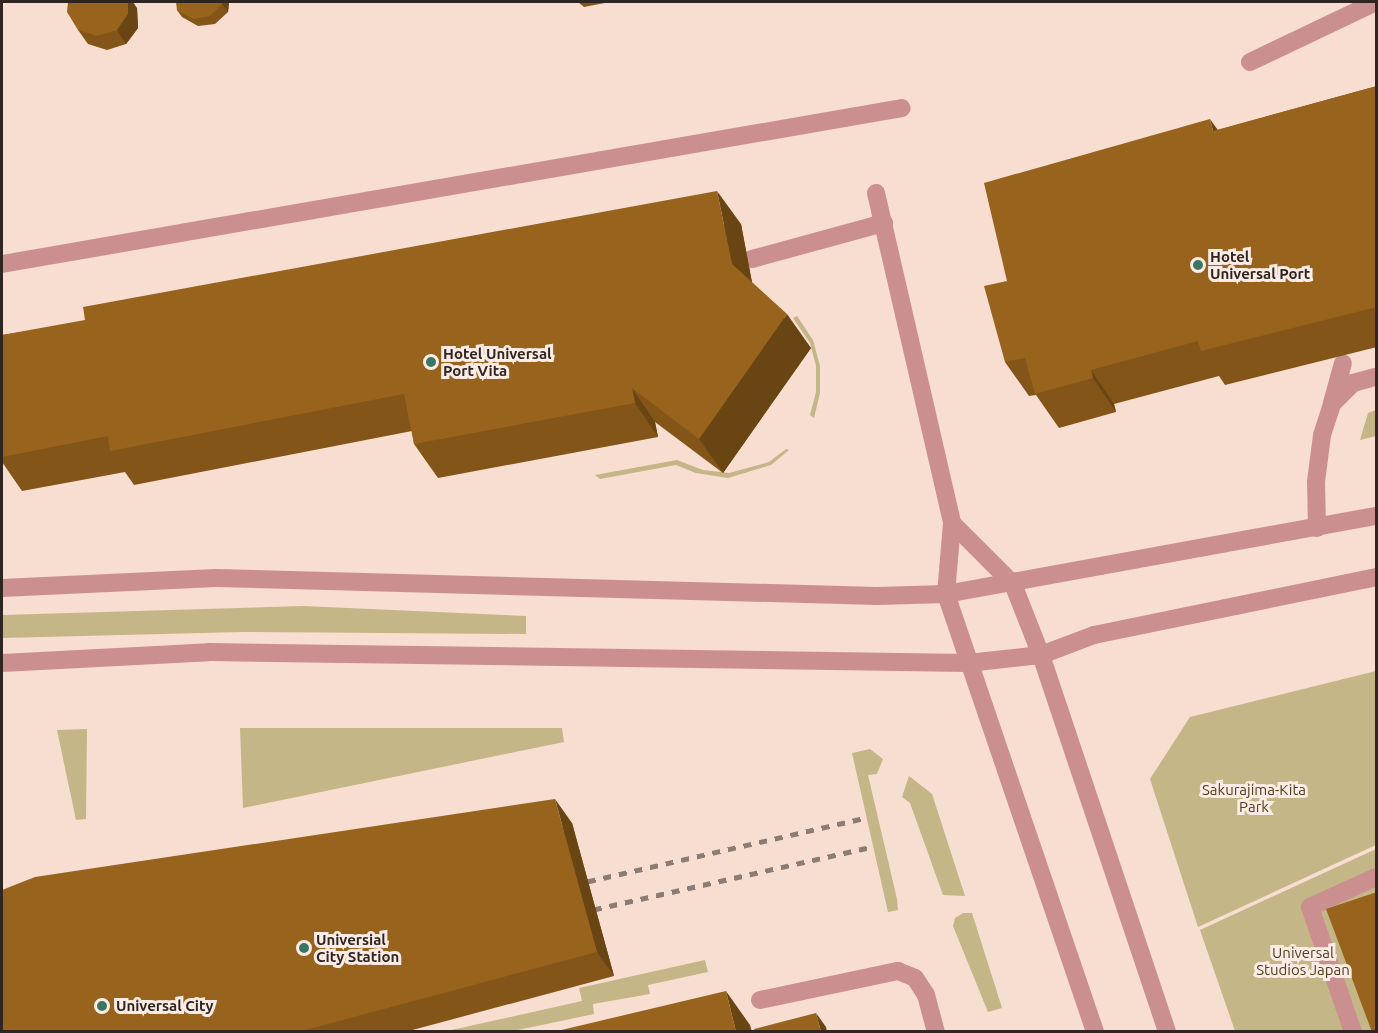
<!DOCTYPE html>
<style>
body{margin:0}
#map{position:relative;width:1378px;height:1033px;overflow:hidden;background:#f8ddd1;font-family:Ubuntu,sans-serif}
div>[style]{position:absolute}
.green>*{inset:0;background:#c4b687}
.minor>*{height:18px;margin:-9px;padding:0 9px;transform-origin:9px;border-radius:9px;background:#cc8f90}
.rail>*{height:4.5px;margin-top:-2.25px;transform-origin:0;background:repeating-linear-gradient(90deg,#8d7c74 0 8px,transparent 0 16px)}
.wall>*{inset:0;background:#835518}
.shaded-wall>*{inset:0;background:#6a4514}
.building>*{inset:0;background:#98631c}
.dots>*{width:16px;height:16px;translate:-50% -50%;box-sizing:border-box;border:3px solid #fdece6;border-radius:50%}
span{translate:-50% -50%;white-space:nowrap;text-align:center;line-height:1.15;-webkit-text-stroke:6px #fdece6;paint-order:stroke}
.poi-label{font-size:15px;color:#2f2621;font-weight:700}
.left{translate:0 -50%;text-align:left}
.park-label{font-size:15px;color:#4b411d}
.frame{position:absolute;inset:0;border:3px solid #2f2621;pointer-events:none}
</style>
<div id="map">
<div class="green">
<div style="clip-path:polygon(797px 316px,813px 340px,820px 366px,820px 393px,814px 418px,810px 415px,816px 392px,816px 366px,810px 343px,793px 318px)"></div>
<div style="clip-path:polygon(1376px 410px,1376px 436px,1360px 440px,1368px 413px)"></div>
<div style="clip-path:polygon(786px 449px,789px 450px,771px 465px,728px 478px,696px 473px,676px 465px,600px 479px,595px 475px,677px 460px,703px 470px,729px 473px,769px 462px)"></div>
<div style="clip-path:polygon(303px 606px,526px 616px,526px 634px,242px 632px,2px 638px,2px 615px)"></div>
<div style="clip-path:polygon(1376px 671px,1376px 845px,1198px 927px,1150px 779px,1190px 717px)"></div>
<div style="clip-path:polygon(240px 728px,562px 728px,564px 742px,243px 808px)"></div>
<div style="clip-path:polygon(87px 729px,86px 819px,76px 820px,57px 730px)"></div>
<div style="clip-path:polygon(870px 749px,883px 759px,877px 774px,868px 775px,897px 899px,898px 910px,888px 912px,852px 753px)"></div>
<div style="clip-path:polygon(909px 776px,932px 794px,965px 896px,943px 895px,910px 803px,902px 797px)"></div>
<div style="clip-path:polygon(1376px 849px,1376px 1031px,1235px 1031px,1200px 930px)"></div>
<div style="clip-path:polygon(963px 913px,972px 913px,1002px 1008px,988px 1012px,953px 926px,955px 918px)"></div>
<div style="clip-path:polygon(705px 960px,708px 972px,648px 985px,650px 994px,593px 1004px,594px 1014px,513px 1031px,447px 1031px,582px 1001px,579px 988px)"></div>
</div>
<div class="minor">
<div style="left:1250px;top:62px;width:140px;rotate:-25.5deg"></div>
<div style="left:876px;top:193px;width:339px;rotate:77deg"></div>
<div style="left:952px;top:523px;width:86px;rotate:45deg"></div>
<div style="left:1013px;top:584px;width:76px;rotate:68.5deg"></div>
<div style="left:1041px;top:655px;width:397px;rotate:71.5deg"></div>
<div style="left:752px;top:259px;width:137px;rotate:-15.3deg"></div>
<div style="left:2px;top:264px;width:913px;rotate:-9.83deg"></div>
<div style="left:1332px;top:403px;width:41px;rotate:-74.6deg"></div>
<div style="left:952px;top:523px;width:71px;rotate:94.8deg"></div>
<div style="left:946px;top:594px;width:463px;rotate:71.2deg"></div>
<div style="left:1317px;top:528px;width:46px;rotate:-91.2deg"></div>
<div style="left:1316px;top:482px;width:47px;rotate:-82.7deg"></div>
<div style="left:1322px;top:435px;width:33px;rotate:-72deg"></div>
<div style="left:1332px;top:404px;width:30px;rotate:-45deg"></div>
<div style="left:1353px;top:383px;width:24px;rotate:-15deg"></div>
<div style="left:2px;top:588px;width:214px;rotate:-2.7deg"></div>
<div style="left:216px;top:578px;width:661px;rotate:1.56deg"></div>
<div style="left:877px;top:596px;width:69px;rotate:-1.7deg"></div>
<div style="left:946px;top:594px;width:437px;rotate:-10.3deg"></div>
<div style="left:2px;top:663px;width:207px;rotate:-3deg"></div>
<div style="left:209px;top:652px;width:759px;rotate:0.83deg"></div>
<div style="left:968px;top:663px;width:73px;rotate:-6.3deg"></div>
<div style="left:1041px;top:655px;width:57px;rotate:-20.7deg"></div>
<div style="left:1094px;top:635px;width:288px;rotate:-11.6deg"></div>
<div style="left:760px;top:1000px;width:141px;rotate:-11.9deg"></div>
<div style="left:898px;top:971px;width:18px;rotate:22deg"></div>
<div style="left:915px;top:978px;width:20px;rotate:57deg"></div>
<div style="left:926px;top:995px;width:38px;rotate:75deg"></div>
<div style="left:1353px;top:1032px;width:132px;rotate:-109deg"></div>
<div style="left:1310px;top:907px;width:72px;rotate:-24.4deg"></div>
</div>
<div class="rail">
<div style="left:572px;top:885px;width:301px;rotate:-12.9deg"></div>
<div style="left:578px;top:913px;width:300px;rotate:-12.7deg"></div>
</div>
<div class="wall">
<div style="clip-path:polygon(229px 2px,228px 12px,215px 24px,198px 26px,182px 17px,177px 10px)"></div>
<div style="clip-path:polygon(578px 2px,610px 2px,584px 7px)"></div>
<div style="clip-path:polygon(137px 8px,138px 28px,126px 44px,107px 50px,88px 44px,78px 30px)"></div>
<div style="clip-path:polygon(1377px 86px,1377px 347px,1225px 385px,1219px 376px,1114px 404px,1116px 412px,1059px 428px,1036px 395px,1029px 396px,1005px 362px,1007px 281px,1218px 130px)"></div>
<div style="clip-path:polygon(741px 224px,752px 283px,811px 348px,723px 473px,655px 422px,658px 437px,438px 478px,414px 444px,412px 431px,134px 485px,125px 472px,22px 491px,2px 462px,2px 335px)"></div>
<div style="clip-path:polygon(572px 823px,614px 976px,405px 1032px,2px 1032px)"></div>
</div>
<div class="shaded-wall">
<div style="clip-path:polygon(128px 2px,133px 2px,137px 8px,138px 28px,126px 44px,117px 30px)"></div>
<div style="clip-path:polygon(223px 2px,229px 2px,228px 12px,222px 4px)"></div>
<div style="clip-path:polygon(1210px 119px,1234px 153px,1213px 131px)"></div>
<div style="clip-path:polygon(717px 191px,741px 224px,755px 298px,732px 264px)"></div>
<div style="clip-path:polygon(787px 314px,811px 348px,723px 473px,699px 439px)"></div>
<div style="clip-path:polygon(1091px 370px,1114px 404px,1116px 412px,1093px 378px)"></div>
<div style="clip-path:polygon(632px 388px,655px 422px,658px 437px,635px 403px)"></div>
<div style="clip-path:polygon(555px 799px,572px 823px,614px 976px,597px 952px)"></div>
<div style="clip-path:polygon(726px 991px,750px 1025px,752px 1032px,736px 1032px)"></div>
<div style="clip-path:polygon(816px 1013px,826px 1027px,827px 1032px,821px 1032px)"></div>
</div>
<div class="building">
<div style="clip-path:polygon(68px 2px,128px 2px,128px 14px,117px 30px,97px 36px,78px 30px,67px 12px)"></div>
<div style="clip-path:polygon(176px 2px,223px 2px,222px 4px,210px 16px,193px 19px,177px 10px)"></div>
<div style="clip-path:polygon(1377px 86px,1377px 307px,1201px 351px,1198px 341px,1091px 370px,1093px 378px,1035px 394px,1025px 358px,1005px 362px,984px 286px,1007px 281px,984px 183px,1210px 119px,1213px 131px)"></div>
<div style="clip-path:polygon(717px 191px,732px 264px,787px 314px,699px 439px,632px 388px,635px 403px,414px 444px,404px 394px,110px 451px,108px 436px,2px 457px,2px 335px,85px 320px,83px 307px)"></div>
<div style="clip-path:polygon(555px 799px,597px 952px,298px 1032px,2px 1032px,2px 890px,35px 877px)"></div>
<div style="clip-path:polygon(1377px 892px,1377px 1032px,1372px 1032px,1326px 909px)"></div>
<div style="clip-path:polygon(726px 991px,736px 1032px,553px 1032px)"></div>
<div style="clip-path:polygon(816px 1013px,821px 1032px,755px 1032px,754px 1029px)"></div>
</div>
<div class="dots">
<div style="left:1198px;top:265px;background:#397763"></div>
<div style="left:431px;top:362px;background:#397763"></div>
<div style="left:304px;top:948px;background:#397763"></div>
<div style="left:102px;top:1006px;background:#397763"></div>
</div>
<div class="poi-label">
<span class="left" style="left:1210px;top:265px">Hotel<br>Universal Port</span>
<span class="left" style="left:443px;top:362px">Hotel Universal<br>Port Vita</span>
<span class="left" style="left:316px;top:948px">Universial<br>City Station</span>
<span class="left" style="left:116px;top:1006px">Universal City</span>
</div>
<div class="park-label">
<span style="left:1254px;top:798px">Sakurajima-Kita<br>Park</span>
<span style="left:1303px;top:961px">Universal<br>Studios Japan</span>
</div>
<div class="frame"></div>
</div>
